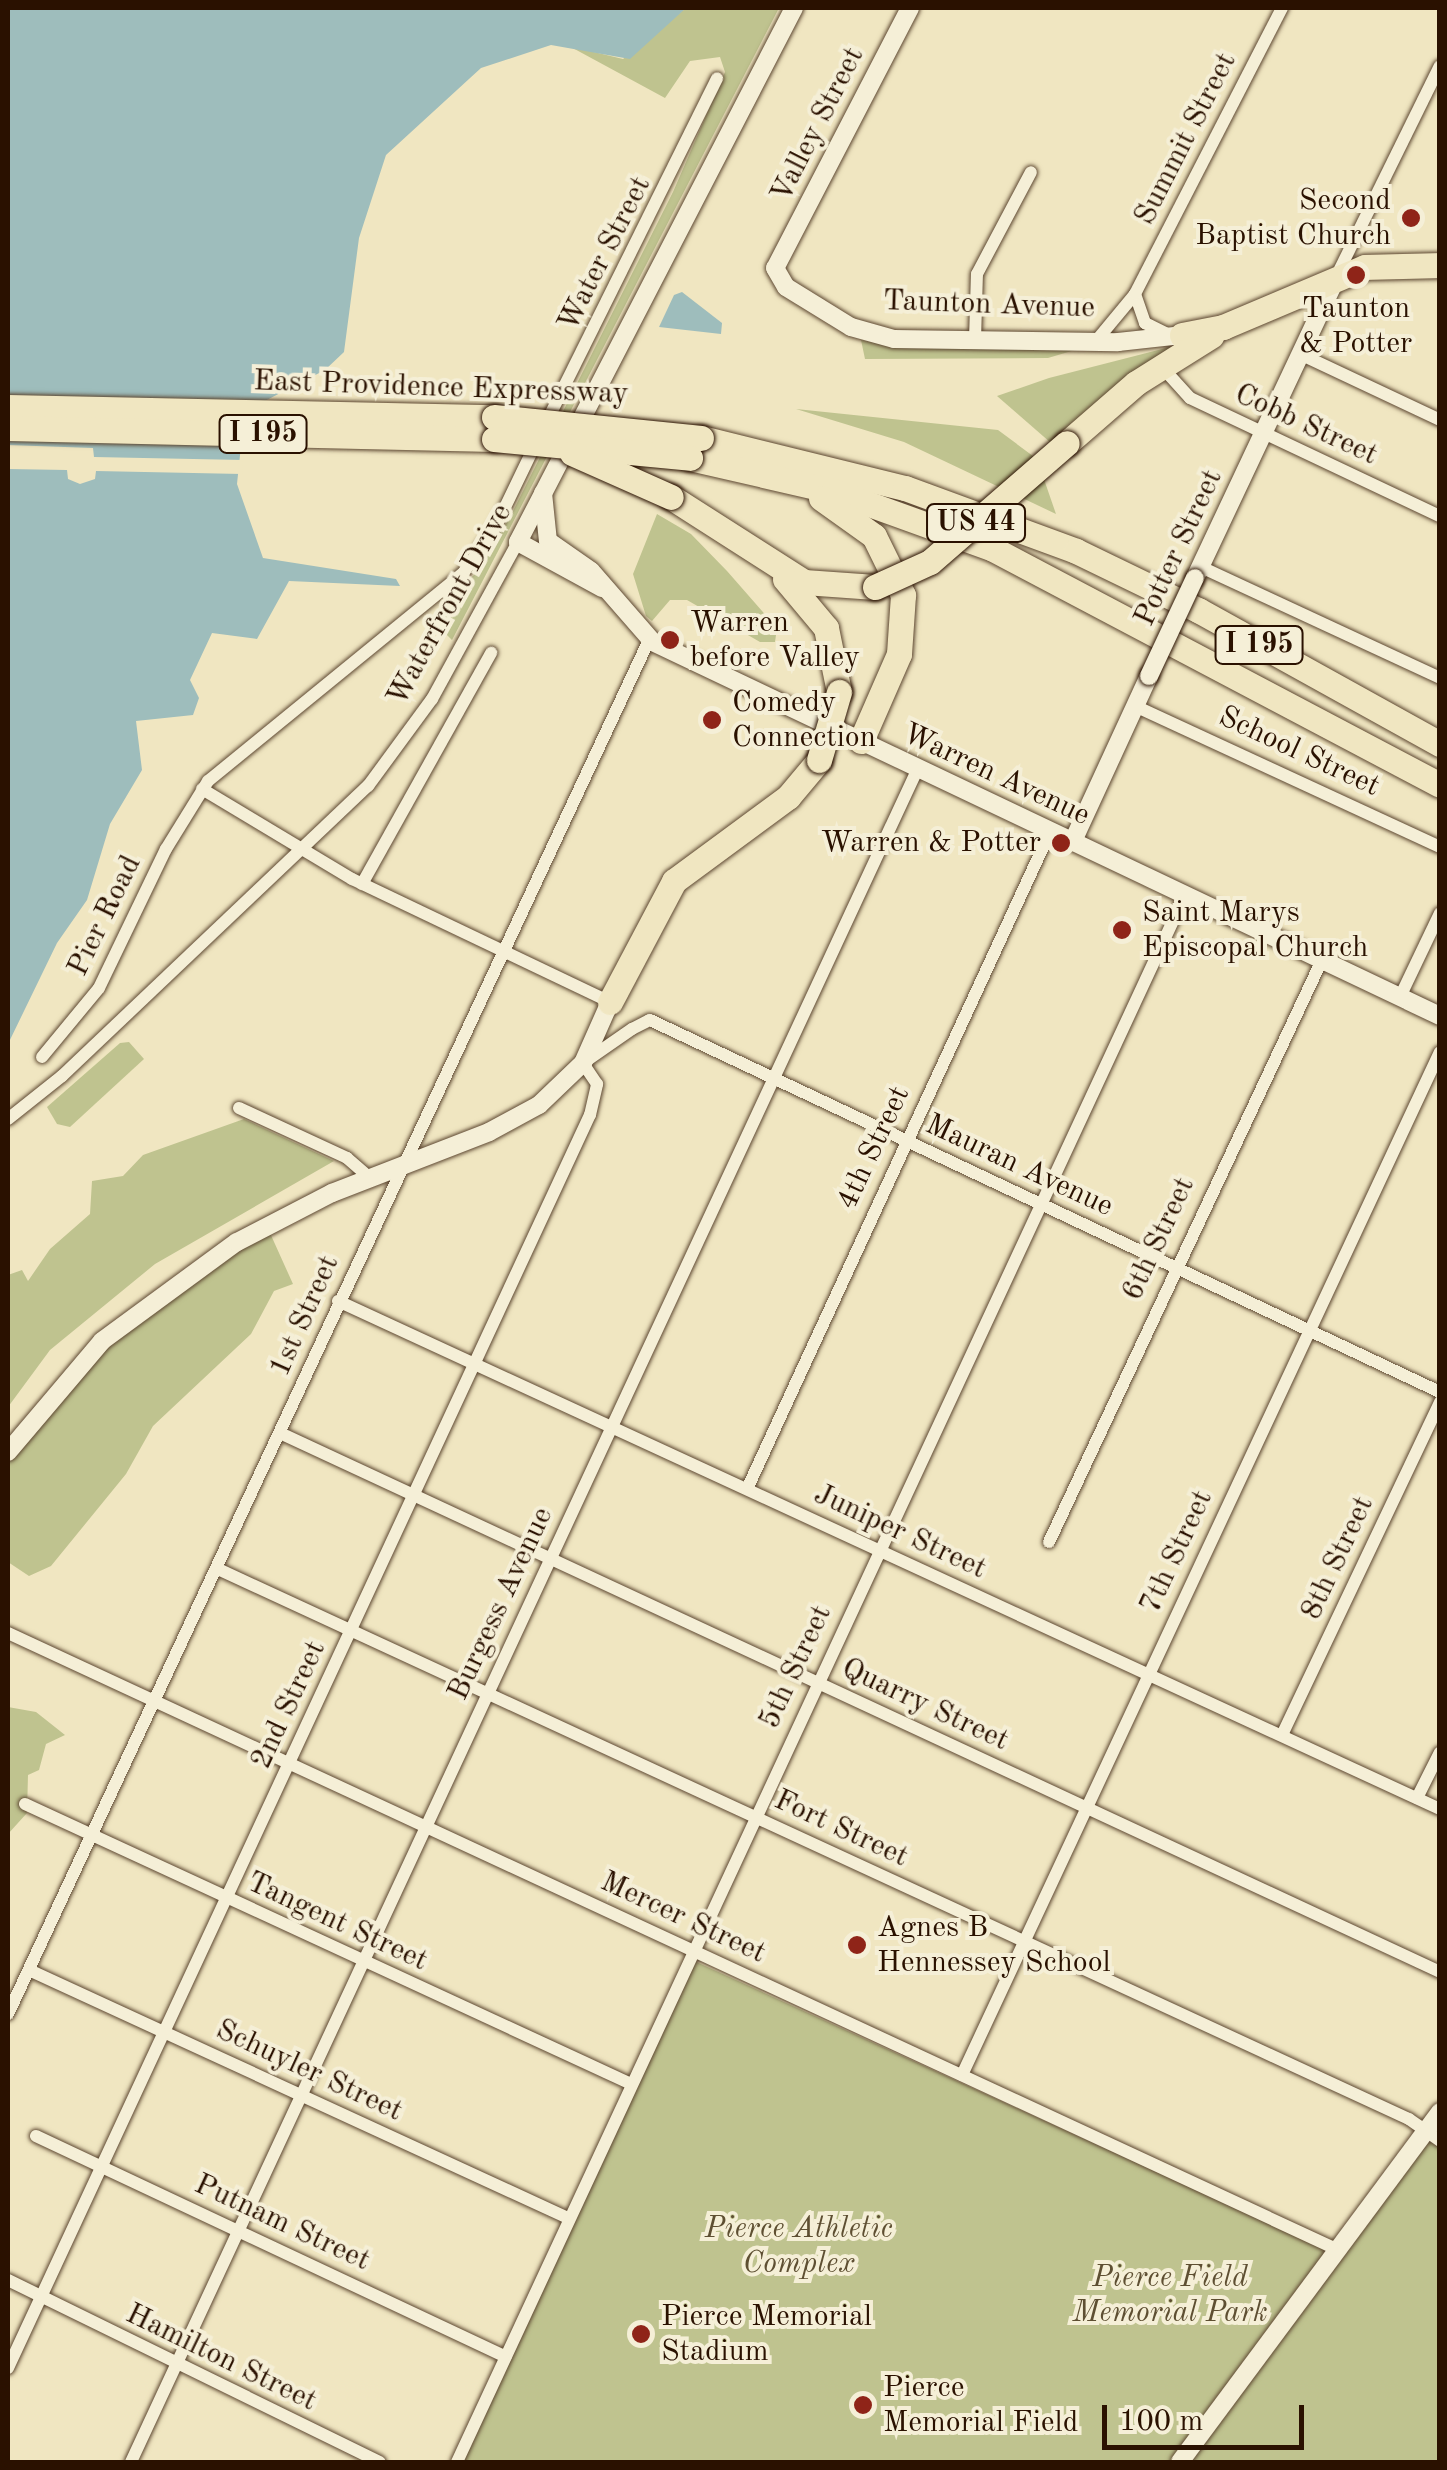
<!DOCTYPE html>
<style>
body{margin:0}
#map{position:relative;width:1447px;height:2470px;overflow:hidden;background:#f0e6c1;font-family:"Old Standard TT",serif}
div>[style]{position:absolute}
.green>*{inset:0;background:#bfc38f}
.water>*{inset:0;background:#9ebdbc}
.pier>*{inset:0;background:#f0e6c1}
.roads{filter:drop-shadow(0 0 2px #5c4630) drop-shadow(0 0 2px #5c4630)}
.street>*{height:12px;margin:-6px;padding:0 6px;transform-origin:6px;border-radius:6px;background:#f5efd7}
.secondary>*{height:18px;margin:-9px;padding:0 9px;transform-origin:9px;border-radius:9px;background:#f5efd7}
.highway>*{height:25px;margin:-12.5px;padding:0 12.5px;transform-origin:12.5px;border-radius:12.5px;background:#f0e6c1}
.bridges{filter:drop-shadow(0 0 2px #2a1100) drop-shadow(0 0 2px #2a1100)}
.secondary-bridge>*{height:18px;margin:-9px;padding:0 9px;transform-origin:9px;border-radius:9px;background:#f5efd7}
.highway-bridge>*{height:25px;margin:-12.5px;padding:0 12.5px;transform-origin:12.5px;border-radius:12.5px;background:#f0e6c1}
.dots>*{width:28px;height:28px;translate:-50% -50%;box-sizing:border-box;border:5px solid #f5efd7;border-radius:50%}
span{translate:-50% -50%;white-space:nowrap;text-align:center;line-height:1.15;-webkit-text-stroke:8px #f5efd7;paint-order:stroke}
.shield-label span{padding:2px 8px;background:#f5efd7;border:2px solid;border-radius:8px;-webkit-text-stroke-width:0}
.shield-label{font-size:28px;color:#2a1100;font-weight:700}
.street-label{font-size:30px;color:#2a1100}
.poi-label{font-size:30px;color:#2a1100}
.right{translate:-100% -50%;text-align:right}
.left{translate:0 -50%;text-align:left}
.park-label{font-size:30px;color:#5e4f32;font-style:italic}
.frame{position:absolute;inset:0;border:10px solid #2a1100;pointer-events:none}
.scale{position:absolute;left:1102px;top:2405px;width:202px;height:45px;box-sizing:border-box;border:5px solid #2a1100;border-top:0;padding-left:12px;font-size:30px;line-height:35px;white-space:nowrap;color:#2a1100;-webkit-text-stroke:8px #f5efd7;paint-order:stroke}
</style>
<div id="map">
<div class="green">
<div style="clip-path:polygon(686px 8px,779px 8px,452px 640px,440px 628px,451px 597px,476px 573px,512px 513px,673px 192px,725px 72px,720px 57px,690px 61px,665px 98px,569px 46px,623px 59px)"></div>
<div style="clip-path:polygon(861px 340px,892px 346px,1075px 350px,1048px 358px,865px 359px)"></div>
<div style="clip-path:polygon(1170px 347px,1051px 443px,997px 396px,1049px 378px)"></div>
<div style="clip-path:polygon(796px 409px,998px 430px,1037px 459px,1056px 514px,904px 442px)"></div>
<div style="clip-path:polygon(657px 514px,691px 534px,727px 571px,777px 628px,775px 642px,760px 642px,687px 600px,670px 600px,652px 621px,646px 616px,633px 574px)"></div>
<div style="clip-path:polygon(129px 1042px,144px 1059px,70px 1127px,57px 1124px,47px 1107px,120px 1043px)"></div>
<div style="clip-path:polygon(244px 1119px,334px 1161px,155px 1264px,50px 1350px,8px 1407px,8px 1275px,22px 1270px,28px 1281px,50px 1249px,90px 1214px,92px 1181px,123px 1176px,143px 1155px)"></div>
<div style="clip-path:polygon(270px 1233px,293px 1284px,274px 1291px,251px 1334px,153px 1426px,126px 1474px,51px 1566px,29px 1576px,8px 1562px,8px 1462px,38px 1420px,82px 1370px,190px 1275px)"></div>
<div style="clip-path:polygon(8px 1707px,36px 1712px,65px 1735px,46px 1744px,39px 1770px,28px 1775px,27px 1813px,8px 1834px)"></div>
<div style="clip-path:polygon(692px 1960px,1334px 2253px,1425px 2136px,1439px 2148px,1439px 2462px,458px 2462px)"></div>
</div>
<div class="water">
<div style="clip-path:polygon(8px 8px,686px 8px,630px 59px,551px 45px,481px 68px,386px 155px,359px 238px,344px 352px,325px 370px,257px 405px,242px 436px,237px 484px,263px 558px,396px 579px,400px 586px,289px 581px,257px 639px,212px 633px,190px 680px,199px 698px,193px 715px,136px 721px,142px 770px,110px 824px,87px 900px,57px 943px,8px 1044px)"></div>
<div style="clip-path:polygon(682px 292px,722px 323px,721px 334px,659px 327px,674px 295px)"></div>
</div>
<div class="pier">
<div style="clip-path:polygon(8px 445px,93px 448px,94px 457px,243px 460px,242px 474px,96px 471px,95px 479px,80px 484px,68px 479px,67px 470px,8px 469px)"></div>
</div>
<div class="roads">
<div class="street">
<div style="left:1336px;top:277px;width:235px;rotate:-63.8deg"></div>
<div style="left:1135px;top:294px;width:31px;rotate:71deg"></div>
<div style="left:1145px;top:323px;width:28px;rotate:26deg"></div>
<div style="left:975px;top:340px;width:66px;rotate:-88.3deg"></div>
<div style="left:977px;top:274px;width:115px;rotate:-62.1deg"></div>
<div style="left:1096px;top:341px;width:61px;rotate:-50.3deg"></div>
<div style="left:1135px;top:294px;width:322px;rotate:-62.8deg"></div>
<div style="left:1300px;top:354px;width:155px;rotate:25.2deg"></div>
<div style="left:1161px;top:366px;width:43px;rotate:47.8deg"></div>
<div style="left:1190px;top:398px;width:276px;rotate:25.3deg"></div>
<div style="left:545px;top:425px;width:387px;rotate:-63.6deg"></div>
<div style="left:1201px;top:567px;width:264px;rotate:24.9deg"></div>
<div style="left:1135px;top:706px;width:336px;rotate:24.8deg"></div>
<div style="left:202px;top:789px;width:175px;rotate:31deg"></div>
<div style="left:352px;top:879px;width:286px;rotate:25.5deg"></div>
<div style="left:362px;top:884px;width:265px;rotate:-60.8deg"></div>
<div style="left:1400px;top:997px;width:93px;rotate:-64.5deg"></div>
<div style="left:42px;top:1057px;width:89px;rotate:-50.4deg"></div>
<div style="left:99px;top:988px;width:154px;rotate:-64.3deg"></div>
<div style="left:166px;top:849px;width:80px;rotate:-58.3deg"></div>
<div style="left:208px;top:781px;width:330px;rotate:-39.2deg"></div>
<div style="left:464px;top:572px;width:58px;rotate:-55.5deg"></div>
<div style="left:497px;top:524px;width:90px;rotate:-64.3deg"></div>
<div style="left:239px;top:1108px;width:119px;rotate:24.8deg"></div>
<div style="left:347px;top:1158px;width:29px;rotate:41deg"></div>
<div style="left:8px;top:1119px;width:69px;rotate:-38.5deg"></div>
<div style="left:62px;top:1076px;width:422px;rotate:-43.5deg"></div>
<div style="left:368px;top:786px;width:108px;rotate:-53.7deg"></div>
<div style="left:432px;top:699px;width:179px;rotate:-61.3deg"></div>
<div style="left:338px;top:1301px;width:1213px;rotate:24.75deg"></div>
<div style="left:280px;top:1433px;width:1279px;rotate:24.92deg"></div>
<div style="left:747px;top:1489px;width:726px;rotate:-65.24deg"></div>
<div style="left:1049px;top:1542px;width:643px;rotate:-64.87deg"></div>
<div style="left:218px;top:1569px;width:1312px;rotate:24.79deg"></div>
<div style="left:1409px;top:2119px;width:38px;rotate:35deg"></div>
<div style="left:8px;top:1633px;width:1464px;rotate:24.88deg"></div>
<div style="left:1282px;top:1735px;width:369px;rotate:-64.6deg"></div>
<div style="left:1417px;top:1798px;width:51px;rotate:-63.4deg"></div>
<div style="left:25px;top:1804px;width:665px;rotate:24.79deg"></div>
<div style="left:29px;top:1970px;width:593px;rotate:24.71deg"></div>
<div style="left:8px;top:2014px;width:1516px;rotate:-64.99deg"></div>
<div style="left:962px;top:2075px;width:1129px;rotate:-64.96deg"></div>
<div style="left:36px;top:2136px;width:519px;rotate:25.18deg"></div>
<div style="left:8px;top:2280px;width:414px;rotate:26.1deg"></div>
<div style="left:8px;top:2368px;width:1382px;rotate:-65.09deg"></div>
<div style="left:590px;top:1115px;width:32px;rotate:-77deg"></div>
<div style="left:597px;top:1084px;width:25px;rotate:-124deg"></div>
<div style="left:583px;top:1063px;width:60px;rotate:-34.8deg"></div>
<div style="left:632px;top:1029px;width:20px;rotate:-27deg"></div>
<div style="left:650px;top:1020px;width:873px;rotate:25.22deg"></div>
<div style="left:131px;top:2462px;width:1868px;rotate:-65.08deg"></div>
<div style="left:457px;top:2462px;width:1728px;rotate:-65.08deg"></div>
</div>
<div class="secondary">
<div style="left:910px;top:8px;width:293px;rotate:117.4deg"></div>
<div style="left:775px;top:268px;width:22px;rotate:60deg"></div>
<div style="left:786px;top:287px;width:76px;rotate:31.6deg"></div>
<div style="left:851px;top:327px;width:45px;rotate:15.6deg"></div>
<div style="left:894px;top:339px;width:224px;rotate:0.8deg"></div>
<div style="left:1118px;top:342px;width:64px;rotate:-6.2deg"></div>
<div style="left:543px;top:493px;width:48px;rotate:84.1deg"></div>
<div style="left:548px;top:541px;width:52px;rotate:34.9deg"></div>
<div style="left:591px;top:571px;width:94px;rotate:48.9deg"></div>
<div style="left:653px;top:642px;width:871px;rotate:25.42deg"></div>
<div style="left:518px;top:542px;width:601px;rotate:-62.67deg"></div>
<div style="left:518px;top:542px;width:96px;rotate:28.7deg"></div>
<div style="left:1195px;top:578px;width:329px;rotate:-64.8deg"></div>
<div style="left:1073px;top:841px;width:182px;rotate:-65.3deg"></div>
<div style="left:8px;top:1452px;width:145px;rotate:-49.7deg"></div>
<div style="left:102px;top:1341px;width:167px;rotate:-36.3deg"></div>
<div style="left:237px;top:1242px;width:107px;rotate:-27.3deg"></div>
<div style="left:332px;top:1193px;width:168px;rotate:-21.2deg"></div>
<div style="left:489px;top:1132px;width:57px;rotate:-28.4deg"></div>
<div style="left:539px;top:1105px;width:61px;rotate:-43.7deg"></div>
<div style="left:583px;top:1063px;width:67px;rotate:-66.1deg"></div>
<div style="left:1180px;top:2462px;width:436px;rotate:-53.4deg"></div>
</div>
<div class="highway">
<div style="left:1182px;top:335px;width:42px;rotate:-11deg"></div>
<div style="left:1223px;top:327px;width:154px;rotate:-22.9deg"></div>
<div style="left:1365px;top:267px;width:75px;rotate:-1.5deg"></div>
<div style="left:8px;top:407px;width:486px;rotate:1.2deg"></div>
<div style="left:8px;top:428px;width:486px;rotate:1.3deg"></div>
<div style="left:701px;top:438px;width:210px;rotate:13.8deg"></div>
<div style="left:905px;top:488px;width:182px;rotate:20.2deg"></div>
<div style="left:1076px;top:551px;width:136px;rotate:25.8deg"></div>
<div style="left:1198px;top:610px;width:277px;rotate:29deg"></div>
<div style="left:1067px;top:443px;width:91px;rotate:-41deg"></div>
<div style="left:1136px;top:383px;width:89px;rotate:-32.1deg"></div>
<div style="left:690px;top:458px;width:147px;rotate:13deg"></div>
<div style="left:833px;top:491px;width:170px;rotate:19.9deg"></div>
<div style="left:993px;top:549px;width:505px;rotate:27.83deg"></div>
<div style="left:671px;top:497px;width:158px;rotate:32.6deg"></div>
<div style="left:804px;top:582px;width:71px;rotate:4deg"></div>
<div style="left:821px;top:498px;width:65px;rotate:35.6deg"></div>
<div style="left:874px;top:536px;width:66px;rotate:63.8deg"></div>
<div style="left:903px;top:595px;width:59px;rotate:93.9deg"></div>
<div style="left:899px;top:654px;width:95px;rotate:113.6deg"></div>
<div style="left:785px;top:579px;width:64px;rotate:50.1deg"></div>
<div style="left:826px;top:628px;width:65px;rotate:78.5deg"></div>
<div style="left:610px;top:1002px;width:137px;rotate:-62.1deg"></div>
<div style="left:674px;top:881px;width:142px;rotate:-36.4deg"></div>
<div style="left:788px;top:797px;width:48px;rotate:-50deg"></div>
</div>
</div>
<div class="bridges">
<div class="secondary-bridge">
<div style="left:1149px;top:676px;width:108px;rotate:-64.9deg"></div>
</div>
<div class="highway-bridge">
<div style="left:494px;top:417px;width:208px;rotate:5.8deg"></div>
<div style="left:494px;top:439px;width:197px;rotate:5.5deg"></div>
<div style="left:572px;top:453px;width:108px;rotate:24deg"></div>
<div style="left:875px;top:587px;width:60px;rotate:-24.4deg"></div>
<div style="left:930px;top:562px;width:181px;rotate:-41deg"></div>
<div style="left:819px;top:760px;width:71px;rotate:-73.6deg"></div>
</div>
</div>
<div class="dots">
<div style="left:1411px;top:218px;background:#8f2418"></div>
<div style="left:1356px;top:275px;background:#8f2418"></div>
<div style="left:670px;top:640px;background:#8f2418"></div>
<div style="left:712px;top:720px;background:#8f2418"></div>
<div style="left:1061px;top:843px;background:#8f2418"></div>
<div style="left:1122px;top:930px;background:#8f2418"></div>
<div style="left:857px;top:1945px;background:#8f2418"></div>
<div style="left:641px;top:2334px;background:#8f2418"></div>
<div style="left:863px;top:2405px;background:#8f2418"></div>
</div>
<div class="shield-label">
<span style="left:263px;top:434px">I 195</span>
<span style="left:976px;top:523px">US 44</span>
<span style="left:1259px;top:645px">I 195</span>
</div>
<div class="street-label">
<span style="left:818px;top:125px;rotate:-63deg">Valley Street</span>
<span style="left:1186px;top:139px;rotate:-63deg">Summit Street</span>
<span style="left:605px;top:254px;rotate:-63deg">Water Street</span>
<span style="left:989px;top:305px;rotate:2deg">Taunton Avenue</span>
<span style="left:441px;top:388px;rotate:2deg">East Providence Expressway</span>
<span style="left:1306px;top:425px;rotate:25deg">Cobb Street</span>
<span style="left:1179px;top:548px;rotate:-65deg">Potter Street</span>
<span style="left:450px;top:605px;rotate:-61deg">Waterfront Drive</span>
<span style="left:1299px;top:752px;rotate:25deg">School Street</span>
<span style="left:996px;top:775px;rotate:25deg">Warren Avenue</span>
<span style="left:105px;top:916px;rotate:-64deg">Pier Road</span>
<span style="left:874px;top:1148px;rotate:-65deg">4th Street</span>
<span style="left:1019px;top:1166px;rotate:25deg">Mauran Avenue</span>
<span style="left:1159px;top:1239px;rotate:-65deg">6th Street</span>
<span style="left:305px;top:1316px;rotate:-66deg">1st Street</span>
<span style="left:900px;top:1532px;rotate:25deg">Juniper Street</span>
<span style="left:1177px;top:1552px;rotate:-65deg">7th Street</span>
<span style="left:1338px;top:1558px;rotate:-65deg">8th Street</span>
<span style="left:501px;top:1604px;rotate:-65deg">Burgess Avenue</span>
<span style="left:796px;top:1667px;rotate:-65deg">5th Street</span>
<span style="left:289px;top:1705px;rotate:-65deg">2nd Street</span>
<span style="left:925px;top:1705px;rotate:25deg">Quarry Street</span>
<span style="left:841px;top:1829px;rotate:25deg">Fort Street</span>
<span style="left:683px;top:1918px;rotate:25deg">Mercer Street</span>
<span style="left:337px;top:1922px;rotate:25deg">Tangent Street</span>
<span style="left:309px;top:2071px;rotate:25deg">Schuyler Street</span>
<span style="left:282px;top:2223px;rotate:25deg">Putnam Street</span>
<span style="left:221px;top:2358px;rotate:26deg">Hamilton Street</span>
</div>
<div class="poi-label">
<span class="right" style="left:1391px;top:218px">Second<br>Baptist Church</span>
<span style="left:1356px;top:326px">Taunton<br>&amp; Potter</span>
<span class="left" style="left:690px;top:640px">Warren<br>before Valley</span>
<span class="left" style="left:732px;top:720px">Comedy<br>Connection</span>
<span class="right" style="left:1041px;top:843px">Warren &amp; Potter</span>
<span class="left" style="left:1142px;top:930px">Saint Marys<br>Episcopal Church</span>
<span class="left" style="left:877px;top:1945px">Agnes B<br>Hennessey School</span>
<span class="left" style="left:661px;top:2334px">Pierce Memorial<br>Stadium</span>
<span class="left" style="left:883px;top:2405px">Pierce<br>Memorial Field</span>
</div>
<div class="park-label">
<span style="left:799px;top:2246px">Pierce Athletic<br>Complex</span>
<span style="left:1170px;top:2295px">Pierce Field<br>Memorial Park</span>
</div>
<div class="frame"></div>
<div class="scale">100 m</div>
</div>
